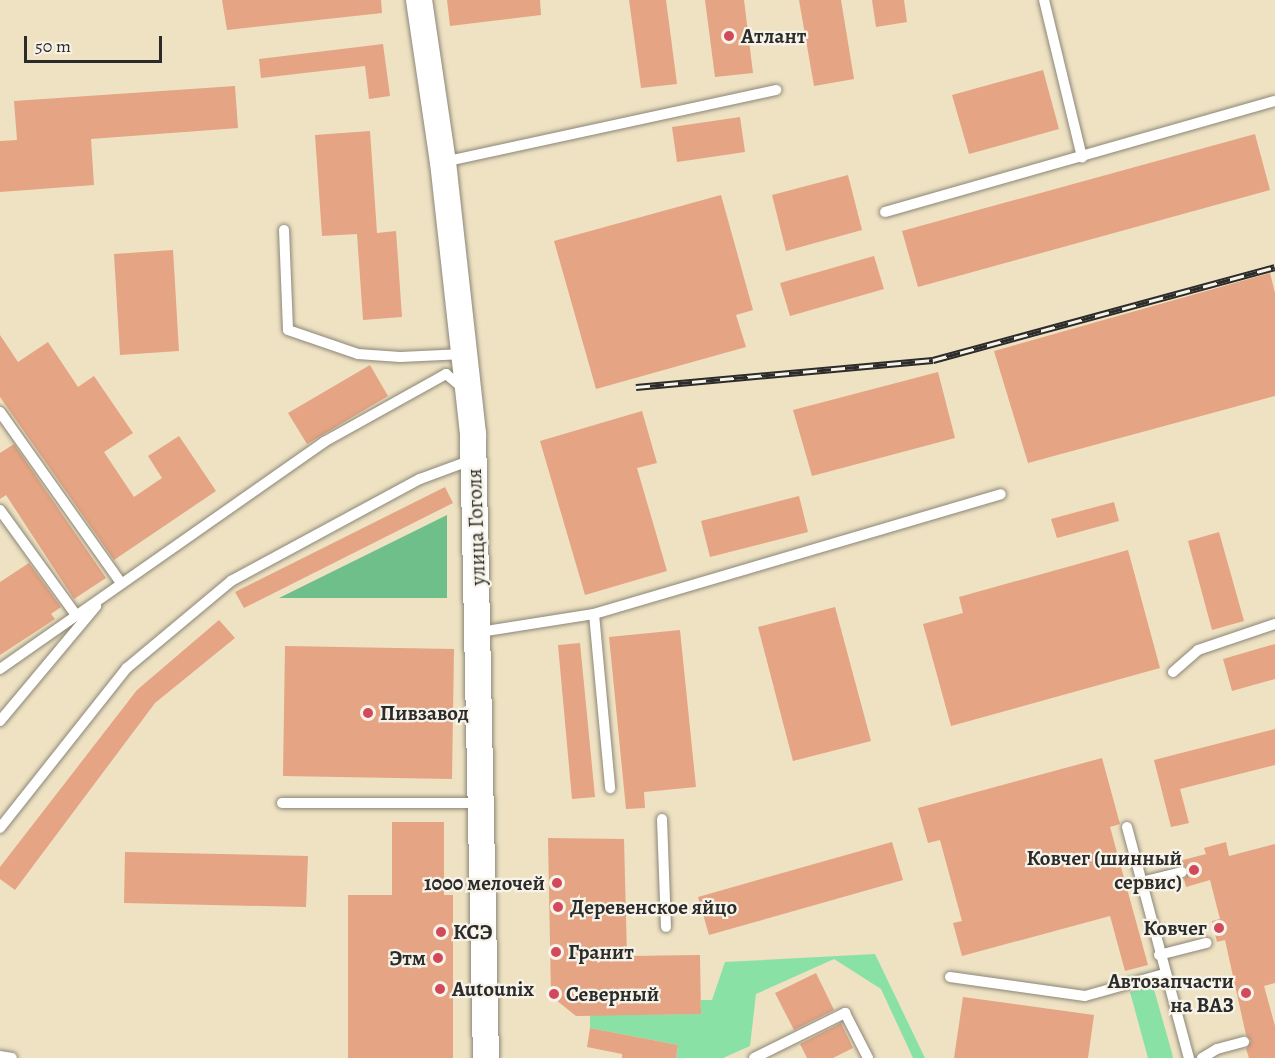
<!DOCTYPE html>
<meta charset="utf-8">
<style>
body{margin:0}
#map{position:relative;width:1275px;height:1058px;overflow:hidden;background:#eee2c3;font-family:Alegreya,serif}
div>[style]{position:absolute}
.green>*{inset:0;background:#89e1a5}
.forest>*{inset:0;background:#6ebf8a}
.building>*{inset:0;background:#e5a483}
.roads{filter:drop-shadow(0 0 2px #8c8677) drop-shadow(0 0 2px #8c8677)}
.service>*{height:10px;margin:-5px;padding:0 5px;transform-origin:5px;border-radius:5px;background:#fff}
.tertiary>*{height:26px;margin:-13px;padding:0 13px;transform-origin:13px;border-radius:13px;background:#fff}
.rail>*{height:7px;margin-top:-3.5px;transform-origin:0;background:repeating-linear-gradient(90deg,#f7f3e8 0 14px,#2b2b2b 0 28px);box-sizing:border-box;border-block:2px solid #2b2b2b}
.dots>*{width:16px;height:16px;translate:-50% -50%;box-sizing:border-box;border:3px solid #f7f3e8;border-radius:50%}
span{translate:-50% -50%;white-space:nowrap;text-align:center;line-height:1.15;-webkit-text-stroke:4.5px #f7f3e8;paint-order:stroke}
.poi-label{font-size:21px;color:#2b2b2b;font-weight:700}
.left{translate:0 -50%;text-align:left}
.right{translate:-100% -50%;text-align:right}
.street-label{font-size:21px;color:#2b2b2b}
.scale{position:absolute;left:24px;top:36px;width:138px;height:27px;box-sizing:border-box;border:3px solid #2b2b2b;border-top:0;padding-left:8px;font-size:18px;line-height:21px;white-space:nowrap;color:#2b2b2b;-webkit-text-stroke:4px #f7f3e8;paint-order:stroke}
</style>
<div id="map">
<div class="green">
<div style="clip-path:polygon(875px 954px,925px 1058px,913px 1058px,881px 989px,834px 959px,756px 994px,750px 1046px,723px 1058px,676px 1058px,678px 1045px,590px 1028px,590px 1015px,701px 1014px,701px 1000px,712px 1000px,725px 962px)"></div>
<div style="clip-path:polygon(1153px 986px,1172px 1053px,1173px 1058px,1148px 1058px,1130px 992px)"></div>
</div>
<div class="forest">
<div style="clip-path:polygon(447px 515px,447px 598px,279px 598px)"></div>
</div>
<div class="building">
<div style="clip-path:polygon(222px 0,381px 0,382px 13px,227px 30px)"></div>
<div style="clip-path:polygon(447px 0,540px 0,541px 15px,450px 26px)"></div>
<div style="clip-path:polygon(629px 0,666px 0,677px 84px,641px 88px)"></div>
<div style="clip-path:polygon(705px 0,744px 0,753px 73px,715px 77px)"></div>
<div style="clip-path:polygon(799px 0,841px 0,854px 79px,814px 86px)"></div>
<div style="clip-path:polygon(872px 0,904px 0,907px 22px,876px 27px)"></div>
<div style="clip-path:polygon(383px 44px,390px 96px,369px 99px,365px 66px,261px 78px,259px 59px)"></div>
<div style="clip-path:polygon(1043px 70px,1059px 129px,969px 154px,952px 95px)"></div>
<div style="clip-path:polygon(235px 86px,238px 128px,91px 139px,94px 185px,0 192px,0 141px,17px 140px,14px 101px)"></div>
<div style="clip-path:polygon(740px 117px,745px 152px,677px 162px,672px 127px)"></div>
<div style="clip-path:polygon(370px 131px,377px 233px,396px 231px,402px 317px,363px 320px,357px 234px,322px 236px,315px 135px)"></div>
<div style="clip-path:polygon(1255px 134px,1270px 190px,918px 287px,902px 231px)"></div>
<div style="clip-path:polygon(848px 175px,862px 230px,786px 251px,772px 195px)"></div>
<div style="clip-path:polygon(721px 195px,753px 310px,736px 315px,746px 347px,596px 389px,554px 241px)"></div>
<div style="clip-path:polygon(173px 250px,179px 351px,120px 355px,114px 254px)"></div>
<div style="clip-path:polygon(874px 256px,884px 289px,790px 316px,780px 283px)"></div>
<div style="clip-path:polygon(1270px 273px,1275px 293px,1275px 396px,1028px 463px,994px 351px)"></div>
<div style="clip-path:polygon(0 335px,18px 362px,48px 342px,78px 387px,94px 376px,133px 433px,104px 452px,134px 497px,162px 478px,148px 456px,179px 436px,216px 491px,114px 560px,0 397px)"></div>
<div style="clip-path:polygon(370px 365px,388px 396px,307px 444px,288px 413px)"></div>
<div style="clip-path:polygon(938px 372px,955px 438px,812px 476px,793px 410px)"></div>
<div style="clip-path:polygon(642px 411px,657px 463px,637px 468px,667px 571px,585px 595px,540px 441px)"></div>
<div style="clip-path:polygon(14px 444px,106px 578px,74px 599px,6px 495px,0 499px,0 453px)"></div>
<div style="clip-path:polygon(445px 487px,453px 503px,244px 608px,235px 592px)"></div>
<div style="clip-path:polygon(799px 496px,808px 532px,710px 557px,701px 521px)"></div>
<div style="clip-path:polygon(1114px 502px,1119px 521px,1057px 538px,1051px 519px)"></div>
<div style="clip-path:polygon(1219px 532px,1244px 621px,1212px 630px,1188px 541px)"></div>
<div style="clip-path:polygon(1128px 550px,1160px 668px,951px 726px,923px 624px,963px 613px,959px 597px)"></div>
<div style="clip-path:polygon(29px 563px,61px 607px,51px 614px,55px 619px,0 655px,0 582px)"></div>
<div style="clip-path:polygon(835px 607px,871px 741px,793px 761px,758px 627px)"></div>
<div style="clip-path:polygon(219px 620px,235px 638px,155px 703px,15px 890px,0 879px,0 867px,137px 690px)"></div>
<div style="clip-path:polygon(680px 630px,696px 787px,644px 792px,645px 808px,626px 809px,609px 637px)"></div>
<div style="clip-path:polygon(580px 643px,595px 797px,572px 799px,558px 645px)"></div>
<div style="clip-path:polygon(1275px 644px,1275px 679px,1232px 691px,1223px 659px)"></div>
<div style="clip-path:polygon(285px 646px,454px 649px,452px 779px,283px 776px)"></div>
<div style="clip-path:polygon(1275px 729px,1275px 765px,1180px 789px,1189px 823px,1171px 827px,1154px 760px)"></div>
<div style="clip-path:polygon(1102px 758px,1120px 824px,1110px 827px,1148px 965px,1125px 971px,1110px 916px,962px 956px,953px 923px,962px 921px,940px 840px,928px 843px,918px 808px)"></div>
<div style="clip-path:polygon(392px 822px,444px 822px,444px 895px,453px 895px,453px 1058px,348px 1058px,348px 895px,392px 895px)"></div>
<div style="clip-path:polygon(548px 838px,624px 839px,627px 956px,700px 955px,701px 1014px,576px 1016px,551px 996px)"></div>
<div style="clip-path:polygon(892px 842px,903px 880px,709px 935px,698px 897px)"></div>
<div style="clip-path:polygon(1226px 842px,1229px 856px,1275px 844px,1275px 983px,1264px 986px,1275px 1026px,1275px 1058px,1249px 1058px,1246px 1049px,1251px 1041px,1246px 1035px,1225px 940px,1217px 942px,1212px 921px,1220px 919px,1210px 880px,1186px 887px,1184px 879px,1189px 870px,1179px 861px,1206px 854px,1204px 848px)"></div>
<div style="clip-path:polygon(125px 852px,308px 856px,306px 907px,124px 903px)"></div>
<div style="clip-path:polygon(816px 973px,834px 1010px,794px 1030px,775px 993px)"></div>
<div style="clip-path:polygon(963px 997px,1094px 1015px,1088px 1058px,954px 1058px)"></div>
<div style="clip-path:polygon(841px 1023px,853px 1048px,833px 1058px,807px 1058px,800px 1044px)"></div>
<div style="clip-path:polygon(590px 1028px,678px 1045px,676px 1058px,622px 1058px,622px 1054px,587px 1047px)"></div>
</div>
<div class="roads">
<div class="service">
<div style="left:1044px;top:0;width:162px;rotate:76.4deg"></div>
<div style="left:443px;top:162px;width:341px;rotate:-12.2deg"></div>
<div style="left:885px;top:212px;width:405px;rotate:-15.9deg"></div>
<div style="left:284px;top:230px;width:100px;rotate:87.7deg"></div>
<div style="left:288px;top:330px;width:74px;rotate:18.9deg"></div>
<div style="left:358px;top:354px;width:42px;rotate:4.1deg"></div>
<div style="left:400px;top:357px;width:64px;rotate:-2.7deg"></div>
<div style="left:0;top:412px;width:209px;rotate:54.7deg"></div>
<div style="left:0;top:510px;width:130px;rotate:54.1deg"></div>
<div style="left:594px;top:614px;width:175px;rotate:84.7deg"></div>
<div style="left:480px;top:632px;width:115px;rotate:-9deg"></div>
<div style="left:594px;top:614px;width:424px;rotate:-16.4deg"></div>
<div style="left:0;top:669px;width:396px;rotate:-35deg"></div>
<div style="left:324px;top:442px;width:140px;rotate:-29.1deg"></div>
<div style="left:446px;top:374px;width:23px;rotate:40deg"></div>
<div style="left:1173px;top:672px;width:33px;rotate:-41deg"></div>
<div style="left:1198px;top:650px;width:81px;rotate:-18.7deg"></div>
<div style="left:0;top:721px;width:150px;rotate:-50.1deg"></div>
<div style="left:282px;top:803px;width:198px"></div>
<div style="left:662px;top:819px;width:108px;rotate:87.9deg"></div>
<div style="left:1127px;top:827px;width:239px;rotate:75deg"></div>
<div style="left:0;top:828px;width:204px;rotate:-51.6deg"></div>
<div style="left:127px;top:668px;width:136px;rotate:-39.9deg"></div>
<div style="left:231px;top:581px;width:215px;rotate:-28.4deg"></div>
<div style="left:420px;top:479px;width:58px;rotate:-20.3deg"></div>
<div style="left:1141px;top:882px;width:42px;rotate:-13.7deg"></div>
<div style="left:1159px;top:955px;width:49px;rotate:-14.3deg"></div>
<div style="left:950px;top:977px;width:136px;rotate:8deg"></div>
<div style="left:1085px;top:996px;width:82px;rotate:-15.6deg"></div>
<div style="left:0;top:1056px;width:12px;rotate:9deg"></div>
<div style="left:754px;top:1058px;width:102px;rotate:-26.3deg"></div>
<div style="left:845px;top:1013px;width:51px;rotate:62.9deg"></div>
<div style="left:1202px;top:1058px;width:17px;rotate:-31deg"></div>
<div style="left:1217px;top:1049px;width:28px;rotate:-15deg"></div>
</div>
<div class="tertiary">
<div style="left:419px;top:0;width:164px;rotate:81.6deg"></div>
<div style="left:443px;top:162px;width:274px;rotate:83.7deg"></div>
<div style="left:473px;top:434px;width:624px;rotate:88.81deg"></div>
</div>
</div>
<div class="rail">
<div style="left:636px;top:387px;width:298px;rotate:-5.2deg"></div>
<div style="left:933px;top:360px;width:354px;rotate:-15.2deg"></div>
</div>
<div class="dots">
<div style="left:729px;top:36px;background:#d1495b"></div>
<div style="left:368px;top:713px;background:#d1495b"></div>
<div style="left:1194px;top:870px;background:#d1495b"></div>
<div style="left:557px;top:883px;background:#d1495b"></div>
<div style="left:558px;top:907px;background:#d1495b"></div>
<div style="left:1219px;top:928px;background:#d1495b"></div>
<div style="left:441px;top:932px;background:#d1495b"></div>
<div style="left:556px;top:952px;background:#d1495b"></div>
<div style="left:438px;top:958px;background:#d1495b"></div>
<div style="left:440px;top:989px;background:#d1495b"></div>
<div style="left:1246px;top:993px;background:#d1495b"></div>
<div style="left:554px;top:994px;background:#d1495b"></div>
</div>
<div class="poi-label">
<span class="left" style="left:741px;top:36px">Атлант</span>
<span class="left" style="left:380px;top:713px">Пивзавод</span>
<span class="right" style="left:1182px;top:870px">Ковчег (шинный<br>сервис)</span>
<span class="right" style="left:545px;top:883px">1000 мелочей</span>
<span class="left" style="left:570px;top:907px">Деревенское яйцо</span>
<span class="right" style="left:1207px;top:928px">Ковчег</span>
<span class="left" style="left:453px;top:932px">КСЭ</span>
<span class="left" style="left:568px;top:952px">Гранит</span>
<span class="right" style="left:426px;top:958px">Этм</span>
<span class="right" style="left:1234px;top:993px">Автозапчасти<br>на ВАЗ</span>
<span class="left" style="left:452px;top:989px">Autounix</span>
<span class="left" style="left:566px;top:994px">Северный</span>
</div>
<div class="street-label">
<span style="left:476px;top:527px;rotate:-92deg">улица Гоголя</span>
</div>
<div class="scale">50 m</div>
</div>
